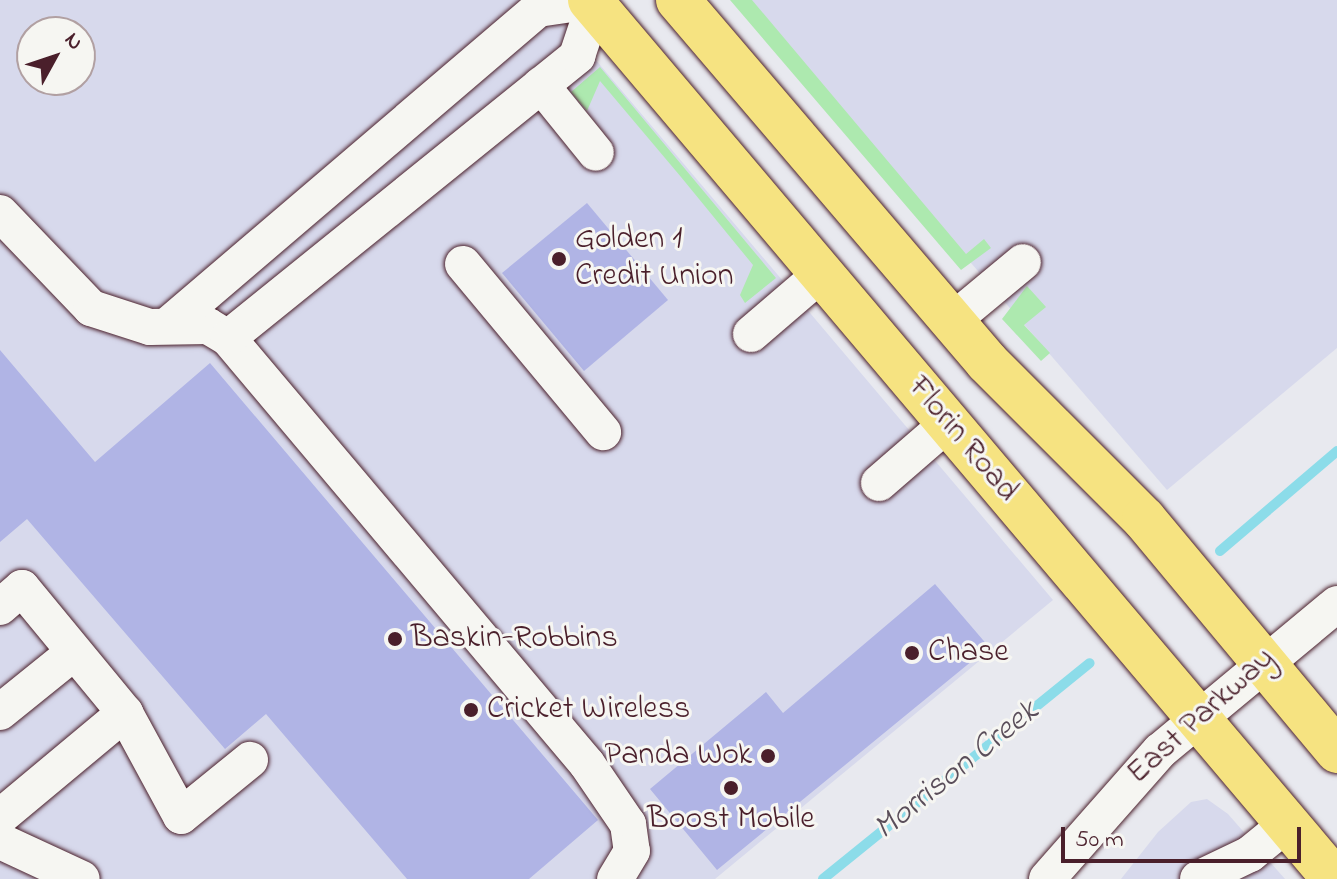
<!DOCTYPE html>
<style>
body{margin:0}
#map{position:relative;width:1337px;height:879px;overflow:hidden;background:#e8e9ef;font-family:"Indie Flower",sans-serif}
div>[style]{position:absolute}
.built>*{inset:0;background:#d7d9ec}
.green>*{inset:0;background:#ade9af}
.stream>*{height:10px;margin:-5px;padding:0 5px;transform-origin:5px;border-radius:5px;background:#8cdce9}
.building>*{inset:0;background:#b0b4e5}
.roads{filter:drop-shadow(0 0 2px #4a1f2b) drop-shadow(0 0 2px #4a1f2b)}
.minor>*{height:36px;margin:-18px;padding:0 18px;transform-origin:18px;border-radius:18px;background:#f6f6f2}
.major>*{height:44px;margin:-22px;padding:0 22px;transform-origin:22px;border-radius:22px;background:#f6e381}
.dots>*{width:22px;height:22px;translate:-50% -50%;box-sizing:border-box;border:4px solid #f6f6f2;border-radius:50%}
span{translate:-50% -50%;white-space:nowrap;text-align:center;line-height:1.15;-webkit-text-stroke:6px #f6f6f2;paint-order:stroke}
.poi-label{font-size:32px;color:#4a1f2b}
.left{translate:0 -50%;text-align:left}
.right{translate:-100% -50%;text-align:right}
.street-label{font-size:32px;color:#4a1f2b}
.water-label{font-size:34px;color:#5a4e5a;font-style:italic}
.north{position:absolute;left:16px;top:16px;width:80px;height:80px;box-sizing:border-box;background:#f6f6f2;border:2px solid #b1a0a2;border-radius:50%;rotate:50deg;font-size:22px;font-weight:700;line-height:32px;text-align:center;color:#4a1f2b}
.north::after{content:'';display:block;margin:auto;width:28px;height:36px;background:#4a1f2b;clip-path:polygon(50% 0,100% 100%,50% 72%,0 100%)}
.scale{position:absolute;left:1061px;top:827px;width:240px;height:36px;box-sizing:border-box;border:4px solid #4a1f2b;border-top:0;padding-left:10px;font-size:24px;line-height:28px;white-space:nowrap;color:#4a1f2b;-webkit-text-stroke:6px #f6f6f2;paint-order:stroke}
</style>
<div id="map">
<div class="built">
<div style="clip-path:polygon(evenodd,0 0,545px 0,1053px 600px,715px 879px,0 879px,0 0,32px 32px,80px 32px,80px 80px,32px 80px,32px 32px)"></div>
<div style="clip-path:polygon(744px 0,1337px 0,1337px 348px,1167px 490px)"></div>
<div style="clip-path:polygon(1207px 799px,1228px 814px,1285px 879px,1121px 879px,1158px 832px,1191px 802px)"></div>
</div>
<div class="green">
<div style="clip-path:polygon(730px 0,752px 0,966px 254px,984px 239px,991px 248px,961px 270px)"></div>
<div style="clip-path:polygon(600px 67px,776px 278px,745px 303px,740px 295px,753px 265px,681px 177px,600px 81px,587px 111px,571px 92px)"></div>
<div style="clip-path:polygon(1027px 286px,1046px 307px,1024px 325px,1050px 353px,1041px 361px,1002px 319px)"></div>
</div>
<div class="stream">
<div style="left:1220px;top:551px;width:154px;rotate:-40.5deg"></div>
<div style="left:823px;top:879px;width:343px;rotate:-39deg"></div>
</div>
<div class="building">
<div style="clip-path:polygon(587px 203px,668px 300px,584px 371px,502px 273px)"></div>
<div style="clip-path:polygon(0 350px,95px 462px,210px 363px,598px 820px,529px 879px,407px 879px,266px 714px,225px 749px,27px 519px,0 542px)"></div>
<div style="clip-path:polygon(935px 584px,989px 647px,717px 870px,650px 789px,766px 692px,783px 713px)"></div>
</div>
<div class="roads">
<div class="minor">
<div style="left:541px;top:85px;width:87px;rotate:51deg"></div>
<div style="left:0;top:213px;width:132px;rotate:46.2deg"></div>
<div style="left:91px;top:308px;width:62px;rotate:17.9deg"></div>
<div style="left:150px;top:327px;width:58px;rotate:-1deg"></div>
<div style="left:208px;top:326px;width:23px;rotate:31deg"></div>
<div style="left:228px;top:338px;width:557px;rotate:49.88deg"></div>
<div style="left:587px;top:764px;width:73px;rotate:55.7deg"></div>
<div style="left:628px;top:824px;width:27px;rotate:82deg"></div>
<div style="left:632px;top:851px;width:33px;rotate:121deg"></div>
<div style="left:463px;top:264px;width:219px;rotate:50.2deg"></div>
<div style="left:952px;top:321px;width:92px;rotate:-39.7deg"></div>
<div style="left:167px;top:326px;width:488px;rotate:-40.5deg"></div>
<div style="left:538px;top:9px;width:62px;rotate:-8.4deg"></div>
<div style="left:751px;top:334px;width:92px;rotate:-40.6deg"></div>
<div style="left:228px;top:338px;width:449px;rotate:-38.9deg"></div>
<div style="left:577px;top:56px;width:54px;rotate:-71.6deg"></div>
<div style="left:879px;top:483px;width:90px;rotate:-40.9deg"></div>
<div style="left:0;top:607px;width:29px;rotate:-41deg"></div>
<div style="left:22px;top:588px;width:162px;rotate:50.5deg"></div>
<div style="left:125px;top:713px;width:117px;rotate:61.5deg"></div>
<div style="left:181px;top:816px;width:89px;rotate:-39.1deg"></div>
<div style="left:0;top:712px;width:94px;rotate:-38.9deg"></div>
<div style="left:0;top:817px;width:163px;rotate:-39.8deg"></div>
<div style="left:0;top:841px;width:90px;rotate:24.9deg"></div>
<div style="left:1047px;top:879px;width:171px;rotate:-48.6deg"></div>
<div style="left:1160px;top:751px;width:230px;rotate:-39.7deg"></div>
<div style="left:1198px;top:879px;width:58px;rotate:-25.7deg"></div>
<div style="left:1250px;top:854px;width:49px;rotate:-39.2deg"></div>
</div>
<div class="major">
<div style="left:590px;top:0;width:1152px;rotate:49.75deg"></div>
<div style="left:678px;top:0;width:476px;rotate:49.5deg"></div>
<div style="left:987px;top:362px;width:222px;rotate:45deg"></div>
<div style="left:1144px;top:519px;width:302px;rotate:50.2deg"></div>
</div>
</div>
<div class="dots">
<div style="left:559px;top:259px;background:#4a1f2b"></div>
<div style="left:395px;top:639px;background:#4a1f2b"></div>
<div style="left:912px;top:653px;background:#4a1f2b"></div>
<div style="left:471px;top:710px;background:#4a1f2b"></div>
<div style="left:768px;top:756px;background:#4a1f2b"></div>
<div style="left:731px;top:788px;background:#4a1f2b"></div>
</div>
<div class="poi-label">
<span class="left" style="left:575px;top:259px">Golden 1<br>Credit Union</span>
<span class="left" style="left:411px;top:639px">Baskin-Robbins</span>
<span class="left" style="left:928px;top:653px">Chase</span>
<span class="left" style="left:487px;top:710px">Cricket Wireless</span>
<span class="right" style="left:752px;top:756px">Panda Wok</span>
<span style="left:731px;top:820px">Boost Mobile</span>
</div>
<div class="street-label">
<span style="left:962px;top:440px;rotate:50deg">Florin Road</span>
<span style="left:1202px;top:717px;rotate:-42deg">East Parkway</span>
</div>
<div class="water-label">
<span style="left:957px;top:771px;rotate:-39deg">Morrison Creek</span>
</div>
<div class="north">N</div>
<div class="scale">50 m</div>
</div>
